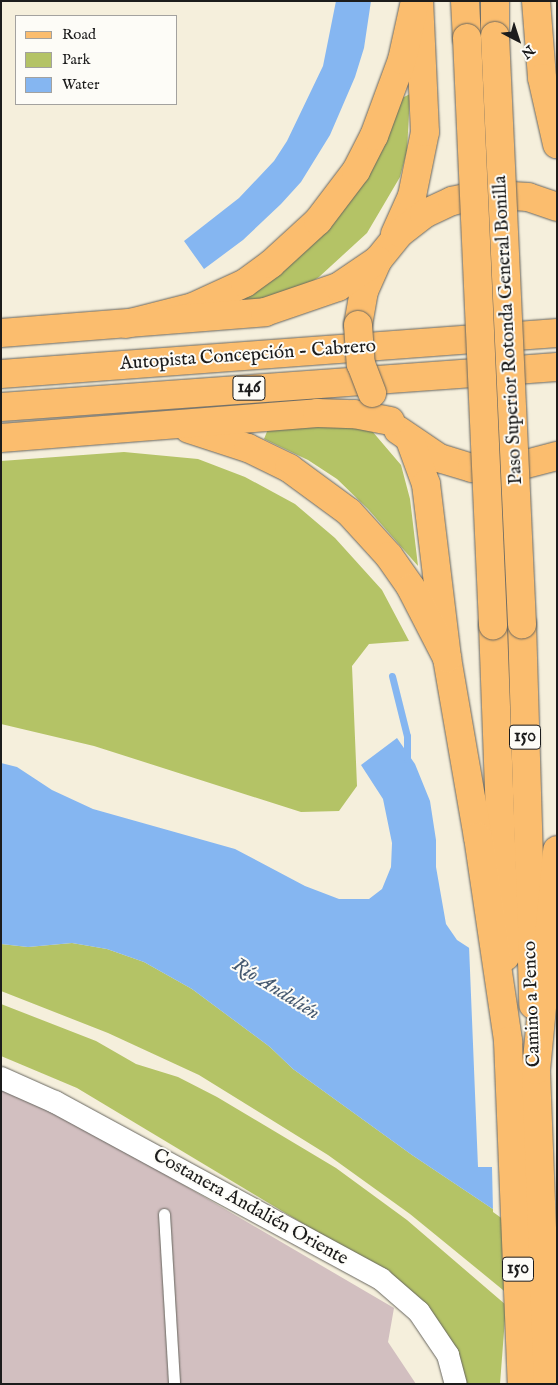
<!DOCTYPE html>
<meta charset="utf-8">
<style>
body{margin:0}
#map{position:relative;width:558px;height:1385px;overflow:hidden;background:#f5efdc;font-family:"IM FELL English",serif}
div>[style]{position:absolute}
.industrial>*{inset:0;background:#d2bfc0}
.green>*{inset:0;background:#b4c366}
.water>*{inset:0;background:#85b6f1}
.pier>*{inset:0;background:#f5efdc}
.stream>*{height:7px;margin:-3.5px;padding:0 3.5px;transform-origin:3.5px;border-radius:3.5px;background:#85b6f1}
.roads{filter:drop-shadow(0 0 1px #68665f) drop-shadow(0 0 1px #68665f)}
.service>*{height:11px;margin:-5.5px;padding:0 5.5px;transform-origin:5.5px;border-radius:5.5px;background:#fff}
.minor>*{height:22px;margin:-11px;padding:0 11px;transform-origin:11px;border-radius:11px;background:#fff}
.primary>*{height:28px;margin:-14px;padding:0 14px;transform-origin:14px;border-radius:14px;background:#fbbd6e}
.trunk>*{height:28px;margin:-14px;padding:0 14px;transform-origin:14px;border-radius:14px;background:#fbbd6e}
.motorway>*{height:28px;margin:-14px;padding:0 14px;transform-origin:14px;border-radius:14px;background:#fbbd6e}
.bridges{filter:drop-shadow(0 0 1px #68665f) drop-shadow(0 0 1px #68665f)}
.primary-bridge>*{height:28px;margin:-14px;padding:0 14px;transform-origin:14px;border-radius:14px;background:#fbbd6e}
span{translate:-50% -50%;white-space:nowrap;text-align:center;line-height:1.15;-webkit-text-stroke:4px #fdfcf7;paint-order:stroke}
.shield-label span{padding:1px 4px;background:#fdfcf7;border:1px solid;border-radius:4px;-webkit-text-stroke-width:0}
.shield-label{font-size:18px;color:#1c1c1c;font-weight:700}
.street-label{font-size:19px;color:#1c1c1c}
.water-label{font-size:20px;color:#465a71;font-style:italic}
.frame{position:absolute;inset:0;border:2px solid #1c1c1c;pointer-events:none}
.legend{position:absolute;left:15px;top:15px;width:162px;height:90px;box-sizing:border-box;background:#fdfcf7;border:1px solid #a3a29f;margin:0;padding:6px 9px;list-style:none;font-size:15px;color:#1c1c1c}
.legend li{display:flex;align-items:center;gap:10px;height:25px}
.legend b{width:25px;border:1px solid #a3a29f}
.north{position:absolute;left:493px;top:15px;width:50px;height:50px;-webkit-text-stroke:4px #fdfcf7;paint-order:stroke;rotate:140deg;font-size:14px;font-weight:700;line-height:20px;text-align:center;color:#1c1c1c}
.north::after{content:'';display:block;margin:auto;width:18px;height:22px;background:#1c1c1c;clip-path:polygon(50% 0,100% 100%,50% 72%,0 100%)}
</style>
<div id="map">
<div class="industrial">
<div style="clip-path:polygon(1px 1086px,47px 1105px,394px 1308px,388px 1342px,416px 1384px,1px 1384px)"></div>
</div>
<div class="green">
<div style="clip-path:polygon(410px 94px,407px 151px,400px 177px,367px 233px,319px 277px,305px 286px,248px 304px,243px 296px,383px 149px,402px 98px)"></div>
<div style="clip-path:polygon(343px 426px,372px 431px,401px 465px,410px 499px,418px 566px,368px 509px,337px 479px,308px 460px,264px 439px,268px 429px)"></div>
<div style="clip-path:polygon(124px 452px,198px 459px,245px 477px,295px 504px,335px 538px,382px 590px,409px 641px,369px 644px,352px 666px,357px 786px,339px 811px,301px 812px,94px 746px,1px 724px,1px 461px)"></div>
<div style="clip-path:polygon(72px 943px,107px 949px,144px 962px,192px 989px,270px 1047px,293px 1069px,412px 1155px,530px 1234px,557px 1334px,410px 1214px,328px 1155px,199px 1075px,108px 1033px,1px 991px,1px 944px,28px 947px)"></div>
<div style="clip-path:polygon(1px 1004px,96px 1041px,136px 1064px,178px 1077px,217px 1097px,336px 1168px,407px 1220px,506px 1305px,500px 1384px,465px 1384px,402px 1283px,77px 1088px,1px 1056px)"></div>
</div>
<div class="water">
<div style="clip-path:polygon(336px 1px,371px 1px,364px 48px,355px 77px,330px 135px,301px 182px,281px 204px,243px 240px,204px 269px,184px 241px,239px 198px,274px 161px,287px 141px,323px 66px)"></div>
<div style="clip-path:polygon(397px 738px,415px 764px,430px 801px,436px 840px,436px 867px,446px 924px,457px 940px,557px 1005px,530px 1234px,412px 1155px,293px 1069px,270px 1047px,192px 989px,144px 962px,107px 949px,72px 943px,28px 947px,1px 944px,1px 763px,17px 767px,52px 790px,93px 809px,235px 849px,305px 886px,339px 899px,369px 899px,382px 889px,391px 867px,392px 843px,383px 799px,361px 765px)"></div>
</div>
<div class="pier">
<div style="clip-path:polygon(469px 946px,557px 1002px,557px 1258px,493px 1212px,492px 1167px,478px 1167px)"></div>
</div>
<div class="stream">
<div style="left:392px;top:676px;width:62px;rotate:76deg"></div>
<div style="left:407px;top:736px;width:23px;rotate:90deg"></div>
</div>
<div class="roads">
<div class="service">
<div style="left:164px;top:1214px;width:170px;rotate:86.6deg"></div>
</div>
<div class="minor">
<div style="left:1px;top:1078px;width:59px;rotate:24deg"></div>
<div style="left:55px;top:1102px;width:371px;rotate:28.5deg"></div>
<div style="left:381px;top:1279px;width:50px;rotate:41deg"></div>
<div style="left:419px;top:1312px;width:52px;rotate:56deg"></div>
<div style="left:448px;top:1355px;width:30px;rotate:75deg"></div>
</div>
<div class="primary">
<div style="left:465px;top:1px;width:37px;rotate:87deg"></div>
<div style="left:495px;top:1px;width:35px;rotate:90deg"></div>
<div style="left:536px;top:1px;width:77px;rotate:85.5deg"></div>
<div style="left:542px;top:78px;width:68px;rotate:77.2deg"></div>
<div style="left:395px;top:234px;width:42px;rotate:-65.9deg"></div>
<div style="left:412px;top:196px;width:65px;rotate:-78.5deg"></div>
<div style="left:425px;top:132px;width:131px;rotate:-92.6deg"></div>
<div style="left:358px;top:325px;width:35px;rotate:-80deg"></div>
<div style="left:364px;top:291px;width:34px;rotate:-66deg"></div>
<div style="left:378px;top:260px;width:35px;rotate:-51deg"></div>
<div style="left:400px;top:233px;width:31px;rotate:-38deg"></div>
<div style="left:424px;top:214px;width:31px;rotate:-25deg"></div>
<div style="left:452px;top:201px;width:31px;rotate:-13deg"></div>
<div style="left:482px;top:194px;width:46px;rotate:3.7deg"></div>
<div style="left:528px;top:197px;width:31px;rotate:19deg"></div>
<div style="left:398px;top:430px;width:50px;rotate:34.3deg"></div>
<div style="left:439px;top:458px;width:34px;rotate:17deg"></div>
<div style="left:472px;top:468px;width:35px;rotate:2deg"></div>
<div style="left:507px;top:469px;width:52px;rotate:-14.6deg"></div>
<div style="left:522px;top:624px;width:381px;rotate:88.3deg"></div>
<div style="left:493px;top:625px;width:332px;rotate:87.9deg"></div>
</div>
<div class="trunk">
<div style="left:410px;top:440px;width:47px;rotate:70deg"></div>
<div style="left:426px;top:484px;width:175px;rotate:83.1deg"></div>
<div style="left:447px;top:658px;width:182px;rotate:80.2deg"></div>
<div style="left:478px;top:837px;width:206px;rotate:81.6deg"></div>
<div style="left:508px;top:1041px;width:343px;rotate:87.7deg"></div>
<div style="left:548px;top:1384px;width:314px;rotate:-92.2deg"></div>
<div style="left:536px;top:1070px;width:221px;rotate:-84.5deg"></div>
</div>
<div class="motorway">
<div style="left:126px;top:324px;width:69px;rotate:-14.2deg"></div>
<div style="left:193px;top:307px;width:57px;rotate:-24.8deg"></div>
<div style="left:245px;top:283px;width:32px;rotate:-36deg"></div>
<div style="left:271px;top:264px;width:64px;rotate:-42.5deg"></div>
<div style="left:318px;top:221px;width:63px;rotate:-52.8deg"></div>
<div style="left:356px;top:171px;width:39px;rotate:-63deg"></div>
<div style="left:374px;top:136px;width:81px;rotate:-69.8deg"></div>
<div style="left:402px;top:60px;width:60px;rotate:-77.6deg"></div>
<div style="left:1px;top:333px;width:265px;rotate:-4.5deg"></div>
<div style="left:265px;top:312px;width:77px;rotate:-18.9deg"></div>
<div style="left:338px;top:287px;width:48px;rotate:-34deg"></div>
<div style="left:1px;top:374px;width:558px;rotate:-4.22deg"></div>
<div style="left:1px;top:407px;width:557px;rotate:-4.11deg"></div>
<div style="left:189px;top:429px;width:62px;rotate:17.9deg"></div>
<div style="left:248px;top:448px;width:46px;rotate:26deg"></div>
<div style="left:289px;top:468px;width:74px;rotate:36.3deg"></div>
<div style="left:349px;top:512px;width:59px;rotate:47.7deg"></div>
<div style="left:389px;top:556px;width:39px;rotate:55deg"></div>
<div style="left:411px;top:588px;width:79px;rotate:62.8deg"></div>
<div style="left:1px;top:438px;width:317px;rotate:-4.5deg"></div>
<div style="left:317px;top:413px;width:37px;rotate:2deg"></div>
<div style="left:354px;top:414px;width:37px;rotate:11deg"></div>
</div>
</div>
<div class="bridges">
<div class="primary-bridge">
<div style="left:495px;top:36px;width:589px;rotate:87.37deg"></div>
<div style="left:467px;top:38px;width:588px;rotate:87.46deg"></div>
<div style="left:358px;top:325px;width:39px;rotate:86deg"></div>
<div style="left:361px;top:364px;width:31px;rotate:69deg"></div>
</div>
</div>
<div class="shield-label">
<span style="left:249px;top:388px">146</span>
<span style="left:525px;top:737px">150</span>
<span style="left:518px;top:1269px">150</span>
</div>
<div class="street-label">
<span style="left:509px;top:330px;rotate:-93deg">Paso Superior Rotonda General Bonilla</span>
<span style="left:248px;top:356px;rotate:-4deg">Autopista Concepción - Cabrero</span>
<span style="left:533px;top:1004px;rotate:-92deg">Camino a Penco</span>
<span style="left:250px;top:1208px;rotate:29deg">Costanera Andalién Oriente</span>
</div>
<div class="water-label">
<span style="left:276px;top:989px;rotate:32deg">Río Andalién</span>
</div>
<div class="frame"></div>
<ul class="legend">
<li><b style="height:6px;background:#fbbd6e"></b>Road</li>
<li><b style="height:14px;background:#b4c366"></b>Park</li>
<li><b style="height:14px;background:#85b6f1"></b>Water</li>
</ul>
<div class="north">N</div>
</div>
